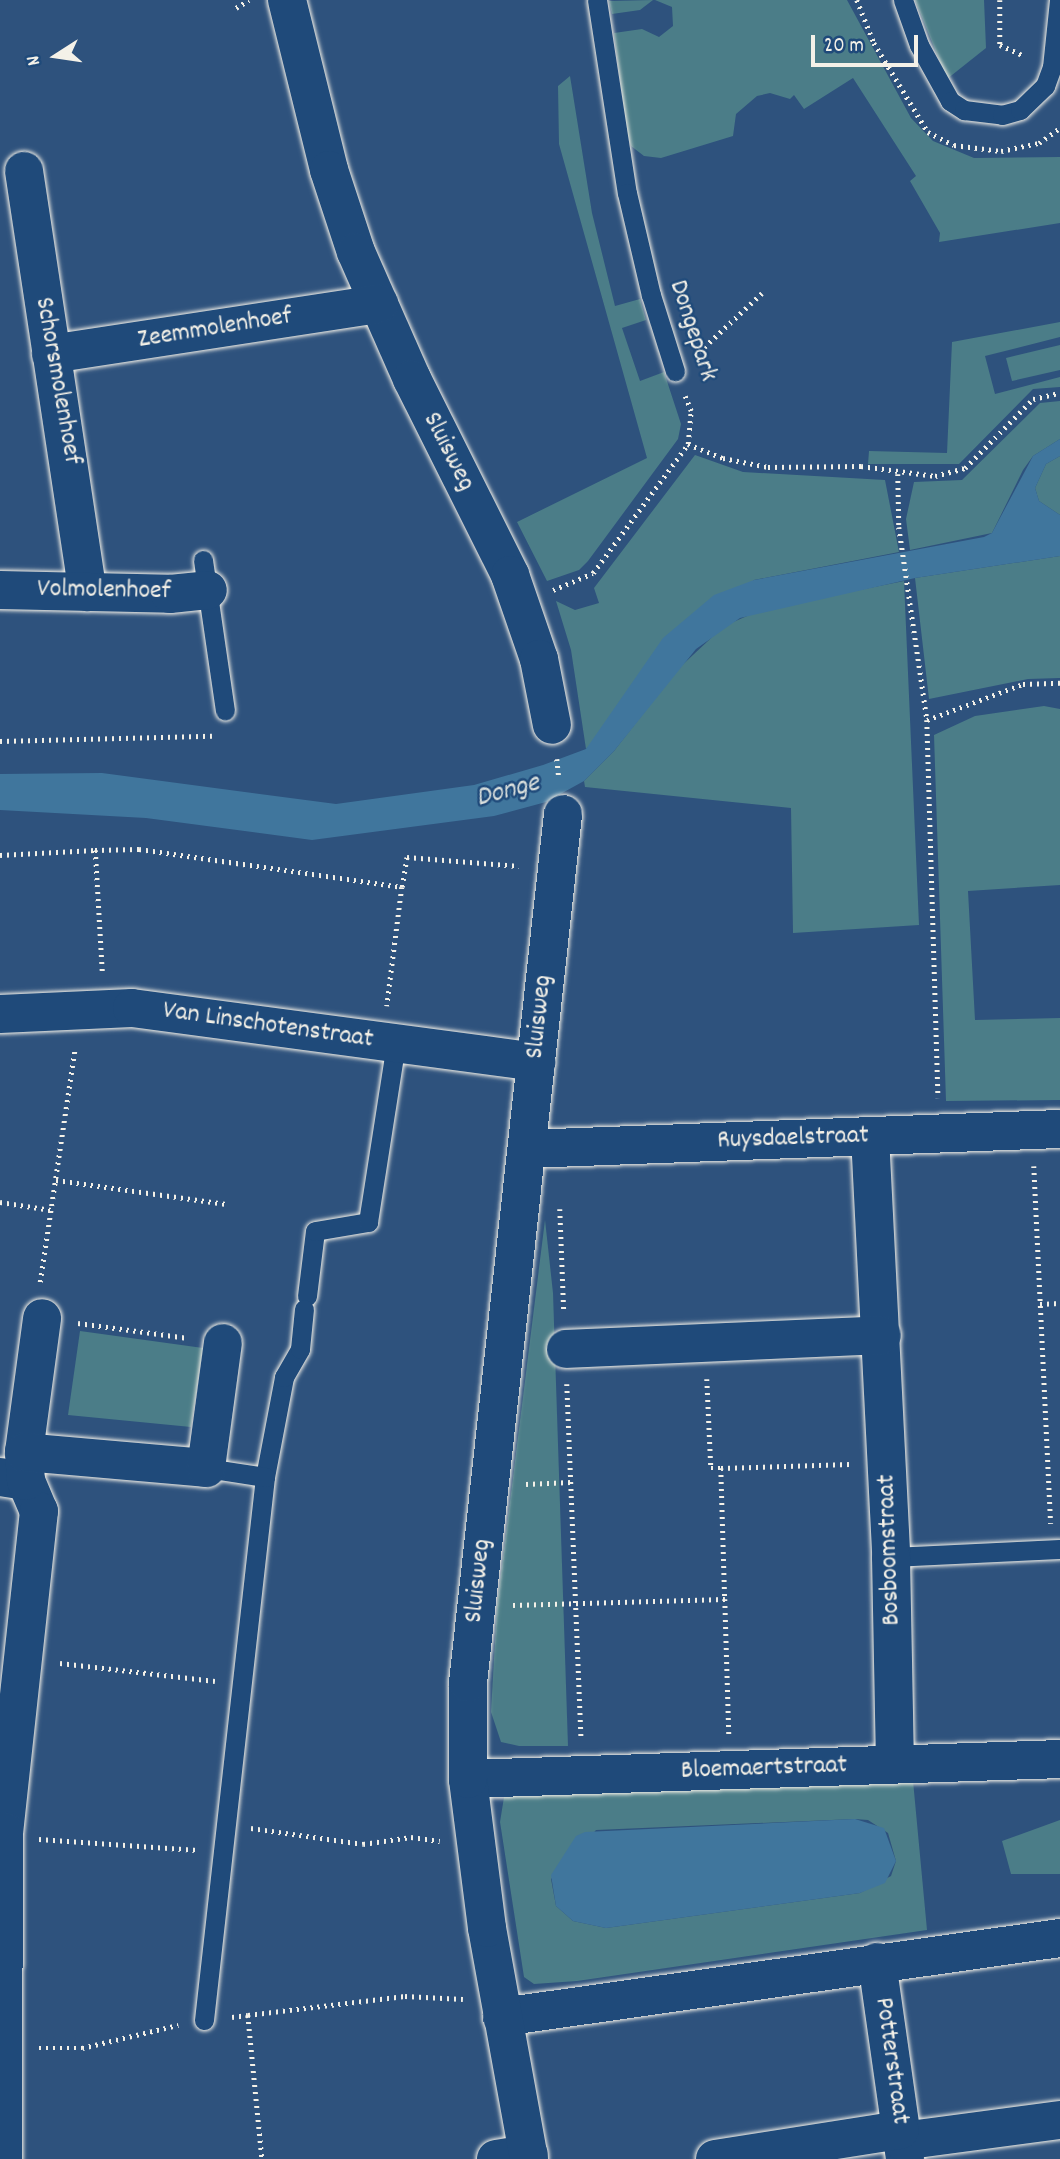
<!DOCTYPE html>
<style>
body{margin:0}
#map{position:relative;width:1060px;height:2159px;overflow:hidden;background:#2e527d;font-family:Dekko,sans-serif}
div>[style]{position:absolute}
.green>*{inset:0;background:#4b7d88}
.water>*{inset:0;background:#40769d}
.path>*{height:4.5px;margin-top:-2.25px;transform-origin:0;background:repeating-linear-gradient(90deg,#f4f1e8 0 2px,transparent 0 7px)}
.roads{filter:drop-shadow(0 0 2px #f4f1e8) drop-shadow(0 0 2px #f4f1e8)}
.service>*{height:19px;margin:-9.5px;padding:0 9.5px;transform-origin:9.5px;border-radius:9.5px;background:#1f4a7a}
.minor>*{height:38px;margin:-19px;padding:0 19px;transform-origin:19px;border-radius:19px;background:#1f4a7a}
span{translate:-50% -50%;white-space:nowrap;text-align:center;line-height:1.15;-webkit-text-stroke:5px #1f4a7a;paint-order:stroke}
.street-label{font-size:26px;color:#f4f1e8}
.water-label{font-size:28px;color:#d9dfdd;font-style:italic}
.north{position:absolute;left:21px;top:21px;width:70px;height:70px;-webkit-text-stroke:5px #1f4a7a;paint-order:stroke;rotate:258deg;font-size:19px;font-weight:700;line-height:28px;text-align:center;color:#f4f1e8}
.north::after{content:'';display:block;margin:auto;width:24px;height:32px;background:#f4f1e8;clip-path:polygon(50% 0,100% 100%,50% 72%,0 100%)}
.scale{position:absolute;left:811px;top:35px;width:107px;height:32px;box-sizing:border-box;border:4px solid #f4f1e8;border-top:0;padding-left:9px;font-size:21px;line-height:24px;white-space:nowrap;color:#f4f1e8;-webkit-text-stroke:5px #1f4a7a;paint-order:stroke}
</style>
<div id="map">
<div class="green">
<div style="clip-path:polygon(653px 0,640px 10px,612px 14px,609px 1px)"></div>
<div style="clip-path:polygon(655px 0,847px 0,911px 118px,933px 141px,974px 158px,1060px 157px,1060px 223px,939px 242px,940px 233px,910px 181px,916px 176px,853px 78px,804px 109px,794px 95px,790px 99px,770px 93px,757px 96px,736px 114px,733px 136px,661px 158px,644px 156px,631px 146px,627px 134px,614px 33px,642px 29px,659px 37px,673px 26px,672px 7px)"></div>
<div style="clip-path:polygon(915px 0,984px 0,986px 48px,947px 79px)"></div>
<div style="clip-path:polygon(570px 76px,592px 213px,615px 306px,640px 299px,646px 320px,622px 328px,640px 381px,664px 372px,681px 424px,678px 439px,588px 561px,579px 570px,547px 581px,517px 522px,647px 458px,559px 144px,558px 86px)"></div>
<div style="clip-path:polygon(1060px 322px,1060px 337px,985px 356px,995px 394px,1060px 377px,1060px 387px,1033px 389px,959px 464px,868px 464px,869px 451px,947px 453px,952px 342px)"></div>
<div style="clip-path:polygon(1060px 345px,1060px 370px,1012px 381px,1006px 358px)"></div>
<div style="clip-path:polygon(1060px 401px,1060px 439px,1033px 456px,1023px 470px,992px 533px,910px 550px,906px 519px,914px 482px,962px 480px,1040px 403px)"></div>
<div style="clip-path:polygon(695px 455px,743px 472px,885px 480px,899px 552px,754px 580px,586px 749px,571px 650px,556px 601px,575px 610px,599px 603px,594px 588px)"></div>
<div style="clip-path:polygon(1060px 456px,1060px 515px,1039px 501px,1035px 488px,1046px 464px)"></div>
<div style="clip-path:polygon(1060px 556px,1060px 678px,1028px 679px,929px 699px,915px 578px)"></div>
<div style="clip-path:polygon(904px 581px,919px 925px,793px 933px,791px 808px,585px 787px,584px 781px,614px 751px,678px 669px,724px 626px,761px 610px)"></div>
<div style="clip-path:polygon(1044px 706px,1060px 709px,1060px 885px,968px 891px,975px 1020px,1060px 1018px,1060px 1100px,946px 1101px,934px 735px,975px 716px)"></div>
<div style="clip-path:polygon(545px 1220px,553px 1293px,568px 1746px,519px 1746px,501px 1742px,491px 1712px,497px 1606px)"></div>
<div style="clip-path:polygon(80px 1331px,203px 1348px,191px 1427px,68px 1415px)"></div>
<div style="clip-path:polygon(evenodd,912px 1770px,927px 1930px,577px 1981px,534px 1984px,524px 1977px,500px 1822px,505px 1791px,912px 1770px,855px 1819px,868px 1820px,888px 1833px,896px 1861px,891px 1876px,860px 1893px,606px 1928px,573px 1921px,556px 1906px,551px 1879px,596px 1830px,855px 1819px)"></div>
<div style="clip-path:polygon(1060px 1820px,1060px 1874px,1011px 1874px,1002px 1841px)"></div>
</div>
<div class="water">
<div style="clip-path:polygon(1060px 439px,1060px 456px,1046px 464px,1035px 488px,1039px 501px,1060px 515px,1060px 556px,915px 578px,740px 618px,696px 649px,614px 751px,584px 781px,546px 802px,494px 816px,312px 840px,146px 818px,0 810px,0 774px,102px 773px,336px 804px,474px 785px,543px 765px,586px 749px,663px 638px,714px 595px,754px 580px,984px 537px,992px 533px,1033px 456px)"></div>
<div style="clip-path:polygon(855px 1819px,884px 1828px,896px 1861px,885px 1883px,860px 1893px,606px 1928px,573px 1921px,556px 1906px,551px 1875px,576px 1836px,585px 1832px)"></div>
</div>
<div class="path">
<div style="left:857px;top:0;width:46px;rotate:68.4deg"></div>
<div style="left:874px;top:43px;width:104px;rotate:58.8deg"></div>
<div style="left:928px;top:132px;width:29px;rotate:27deg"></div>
<div style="left:954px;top:145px;width:47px;rotate:7.3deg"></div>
<div style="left:1001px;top:151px;width:39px;rotate:-12deg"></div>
<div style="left:1039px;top:143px;width:26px;rotate:-36deg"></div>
<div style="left:1000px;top:0;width:45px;rotate:90deg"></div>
<div style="left:1000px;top:45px;width:27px;rotate:24deg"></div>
<div style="left:236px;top:8px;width:15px;rotate:-32deg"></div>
<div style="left:699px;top:352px;width:86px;rotate:-43.1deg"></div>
<div style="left:688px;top:444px;width:38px;rotate:22deg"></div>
<div style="left:723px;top:458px;width:46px;rotate:11.3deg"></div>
<div style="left:768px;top:467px;width:93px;rotate:-0.6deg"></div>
<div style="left:861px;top:466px;width:75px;rotate:7.7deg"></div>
<div style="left:935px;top:476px;width:31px;rotate:-15deg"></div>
<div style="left:965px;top:468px;width:97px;rotate:-45.4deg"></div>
<div style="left:1033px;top:399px;width:28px;rotate:-13deg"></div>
<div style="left:898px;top:474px;width:53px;rotate:88.9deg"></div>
<div style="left:899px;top:527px;width:195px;rotate:81.7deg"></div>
<div style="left:927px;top:720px;width:378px;rotate:88.3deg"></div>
<div style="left:553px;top:590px;width:43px;rotate:-23deg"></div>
<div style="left:593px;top:573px;width:160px;rotate:-53.6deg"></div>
<div style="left:688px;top:444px;width:33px;rotate:-85deg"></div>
<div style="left:691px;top:411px;width:16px;rotate:-112deg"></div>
<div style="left:927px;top:720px;width:103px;rotate:-20.6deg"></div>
<div style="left:1023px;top:684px;width:37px;rotate:-2deg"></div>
<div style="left:0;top:741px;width:212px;rotate:-1.4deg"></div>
<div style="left:557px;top:759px;width:19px;rotate:84deg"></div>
<div style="left:0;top:855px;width:95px;rotate:-3deg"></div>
<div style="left:402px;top:887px;width:30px;rotate:-81deg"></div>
<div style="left:407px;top:857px;width:112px;rotate:4.6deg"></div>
<div style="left:102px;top:971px;width:121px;rotate:-93.3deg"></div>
<div style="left:95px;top:850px;width:44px;rotate:-1.3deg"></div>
<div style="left:139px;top:849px;width:266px;rotate:8.2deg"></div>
<div style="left:402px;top:887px;width:120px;rotate:97.2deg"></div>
<div style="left:1034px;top:1166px;width:358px;rotate:87.3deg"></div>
<div style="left:56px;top:1180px;width:172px;rotate:8deg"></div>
<div style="left:0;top:1202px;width:52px;rotate:8.9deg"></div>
<div style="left:560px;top:1209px;width:103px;rotate:87.8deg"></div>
<div style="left:40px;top:1282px;width:237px;rotate:-81.5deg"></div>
<div style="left:1040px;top:1304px;width:20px;rotate:-3deg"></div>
<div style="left:78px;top:1323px;width:111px;rotate:7.8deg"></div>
<div style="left:707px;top:1379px;width:89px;rotate:87.4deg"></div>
<div style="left:711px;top:1468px;width:10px"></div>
<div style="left:721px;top:1468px;width:131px;rotate:88.3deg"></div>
<div style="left:567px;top:1384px;width:355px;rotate:87.7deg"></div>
<div style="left:721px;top:1468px;width:129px;rotate:-1.8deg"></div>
<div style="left:526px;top:1484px;width:45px;rotate:-2.5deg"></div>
<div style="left:513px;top:1605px;width:212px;rotate:-1.6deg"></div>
<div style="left:725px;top:1599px;width:135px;rotate:88.3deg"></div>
<div style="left:60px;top:1663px;width:156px;rotate:6.6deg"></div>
<div style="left:251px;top:1828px;width:113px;rotate:8.1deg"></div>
<div style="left:363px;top:1844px;width:49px;rotate:-8.3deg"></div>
<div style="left:411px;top:1837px;width:29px;rotate:8deg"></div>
<div style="left:39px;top:1839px;width:159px;rotate:4deg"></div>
<div style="left:248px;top:2015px;width:158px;rotate:-6.9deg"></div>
<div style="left:405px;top:1996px;width:58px;rotate:3deg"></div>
<div style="left:232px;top:2017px;width:16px;rotate:-7deg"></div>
<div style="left:248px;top:2015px;width:145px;rotate:84.4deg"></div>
<div style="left:39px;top:2048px;width:43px"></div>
<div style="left:82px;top:2048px;width:99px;rotate:-13.5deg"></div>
</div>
<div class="roads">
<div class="service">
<div style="left:597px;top:0;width:195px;rotate:81.2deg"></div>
<div style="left:627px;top:193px;width:105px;rotate:76.8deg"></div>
<div style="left:651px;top:295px;width:80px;rotate:72.5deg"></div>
<div style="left:903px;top:0;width:48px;rotate:70.4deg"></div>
<div style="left:919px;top:45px;width:64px;rotate:61deg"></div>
<div style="left:950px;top:101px;width:17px;rotate:33deg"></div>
<div style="left:964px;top:110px;width:38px;rotate:7deg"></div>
<div style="left:1002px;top:115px;width:19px;rotate:-16deg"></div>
<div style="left:1020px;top:110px;width:35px;rotate:-44deg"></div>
<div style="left:1045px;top:86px;width:20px;rotate:-70deg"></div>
<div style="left:1052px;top:67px;width:67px;rotate:-84deg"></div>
<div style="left:203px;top:560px;width:152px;rotate:81.7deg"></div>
<div style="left:307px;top:1296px;width:65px;rotate:-83deg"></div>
<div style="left:315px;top:1231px;width:54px;rotate:-9.6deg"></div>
<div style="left:368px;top:1222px;width:181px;rotate:-81.1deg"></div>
<div style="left:265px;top:1477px;width:102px;rotate:-79.2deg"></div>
<div style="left:284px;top:1377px;width:32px;rotate:-60deg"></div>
<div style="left:300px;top:1349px;width:40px;rotate:-84.3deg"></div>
<div style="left:891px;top:1557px;width:169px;rotate:-2.7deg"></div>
<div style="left:204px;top:2020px;width:546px;rotate:-83.59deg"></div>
<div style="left:265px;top:1477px;width:60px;rotate:-171.3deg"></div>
</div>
<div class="minor">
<div style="left:287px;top:0;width:175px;rotate:76.1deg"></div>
<div style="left:329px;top:170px;width:86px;rotate:71.8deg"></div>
<div style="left:356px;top:252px;width:139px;rotate:66.2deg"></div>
<div style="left:412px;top:379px;width:219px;rotate:63.4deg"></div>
<div style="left:510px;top:575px;width:89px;rotate:71deg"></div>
<div style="left:539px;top:659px;width:67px;rotate:78.9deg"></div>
<div style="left:24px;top:171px;width:426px;rotate:81.4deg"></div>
<div style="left:51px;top:354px;width:332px;rotate:-8.7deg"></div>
<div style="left:0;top:590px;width:170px;rotate:1.3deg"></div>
<div style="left:170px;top:594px;width:38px;rotate:-6deg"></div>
<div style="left:0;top:1014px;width:132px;rotate:-2.6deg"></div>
<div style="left:132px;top:1008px;width:408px;rotate:7.6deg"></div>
<div style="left:870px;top:1136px;width:422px;rotate:87.1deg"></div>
<div style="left:891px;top:1557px;width:207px;rotate:88.9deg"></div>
<div style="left:527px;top:1149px;width:533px;rotate:-2.15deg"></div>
<div style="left:566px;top:1349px;width:316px;rotate:-2.5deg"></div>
<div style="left:24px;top:1452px;width:135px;rotate:-82.3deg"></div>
<div style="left:0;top:1477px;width:26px;rotate:9deg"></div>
<div style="left:26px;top:1481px;width:33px;rotate:67deg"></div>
<div style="left:39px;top:1511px;width:322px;rotate:96.2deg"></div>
<div style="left:4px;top:1831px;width:328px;rotate:90.2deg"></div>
<div style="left:26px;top:1481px;width:29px;rotate:-94deg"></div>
<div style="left:24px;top:1452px;width:183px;rotate:5deg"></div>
<div style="left:206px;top:1468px;width:126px;rotate:-82.3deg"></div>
<div style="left:468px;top:1779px;width:592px;rotate:-1.93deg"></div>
<div style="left:877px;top:1962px;width:199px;rotate:81.9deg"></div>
<div style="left:502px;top:2017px;width:564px;rotate:-8.06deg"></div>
<div style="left:902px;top:2141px;width:159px;rotate:-7.6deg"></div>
<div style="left:496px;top:2159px;width:33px;rotate:-9deg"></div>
<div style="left:529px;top:2159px;width:235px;rotate:-100.3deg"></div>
<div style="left:487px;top:1928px;width:150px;rotate:-97.3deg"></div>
<div style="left:468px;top:1779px;width:96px;rotate:-90deg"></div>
<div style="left:468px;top:1683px;width:874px;rotate:-83.76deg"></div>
<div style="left:715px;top:2159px;width:187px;rotate:-8.9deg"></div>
</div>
</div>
<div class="street-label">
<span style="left:215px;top:329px;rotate:-9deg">Zeemmolenhoef</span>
<span style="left:692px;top:331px;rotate:72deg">Dongepark</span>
<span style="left:57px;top:381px;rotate:80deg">Schorsmolenhoef</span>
<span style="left:448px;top:452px;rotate:63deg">Sluisweg</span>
<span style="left:104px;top:591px;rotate:1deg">Volmolenhoef</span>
<span style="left:540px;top:1017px;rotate:-84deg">Sluisweg</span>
<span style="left:268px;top:1026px;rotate:8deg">Van Linschotenstraat</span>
<span style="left:793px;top:1139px;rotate:-2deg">Ruysdaelstraat</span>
<span style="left:890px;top:1550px;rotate:-92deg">Bosboomstraat</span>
<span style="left:479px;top:1581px;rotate:-84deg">Sluisweg</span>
<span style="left:764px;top:1769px;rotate:-2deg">Bloemaertstraat</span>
<span style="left:891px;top:2061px;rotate:82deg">Potterstraat</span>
</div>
<div class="water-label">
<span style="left:508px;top:792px;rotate:-15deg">Donge</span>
</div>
<div class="north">N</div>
<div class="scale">20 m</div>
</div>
